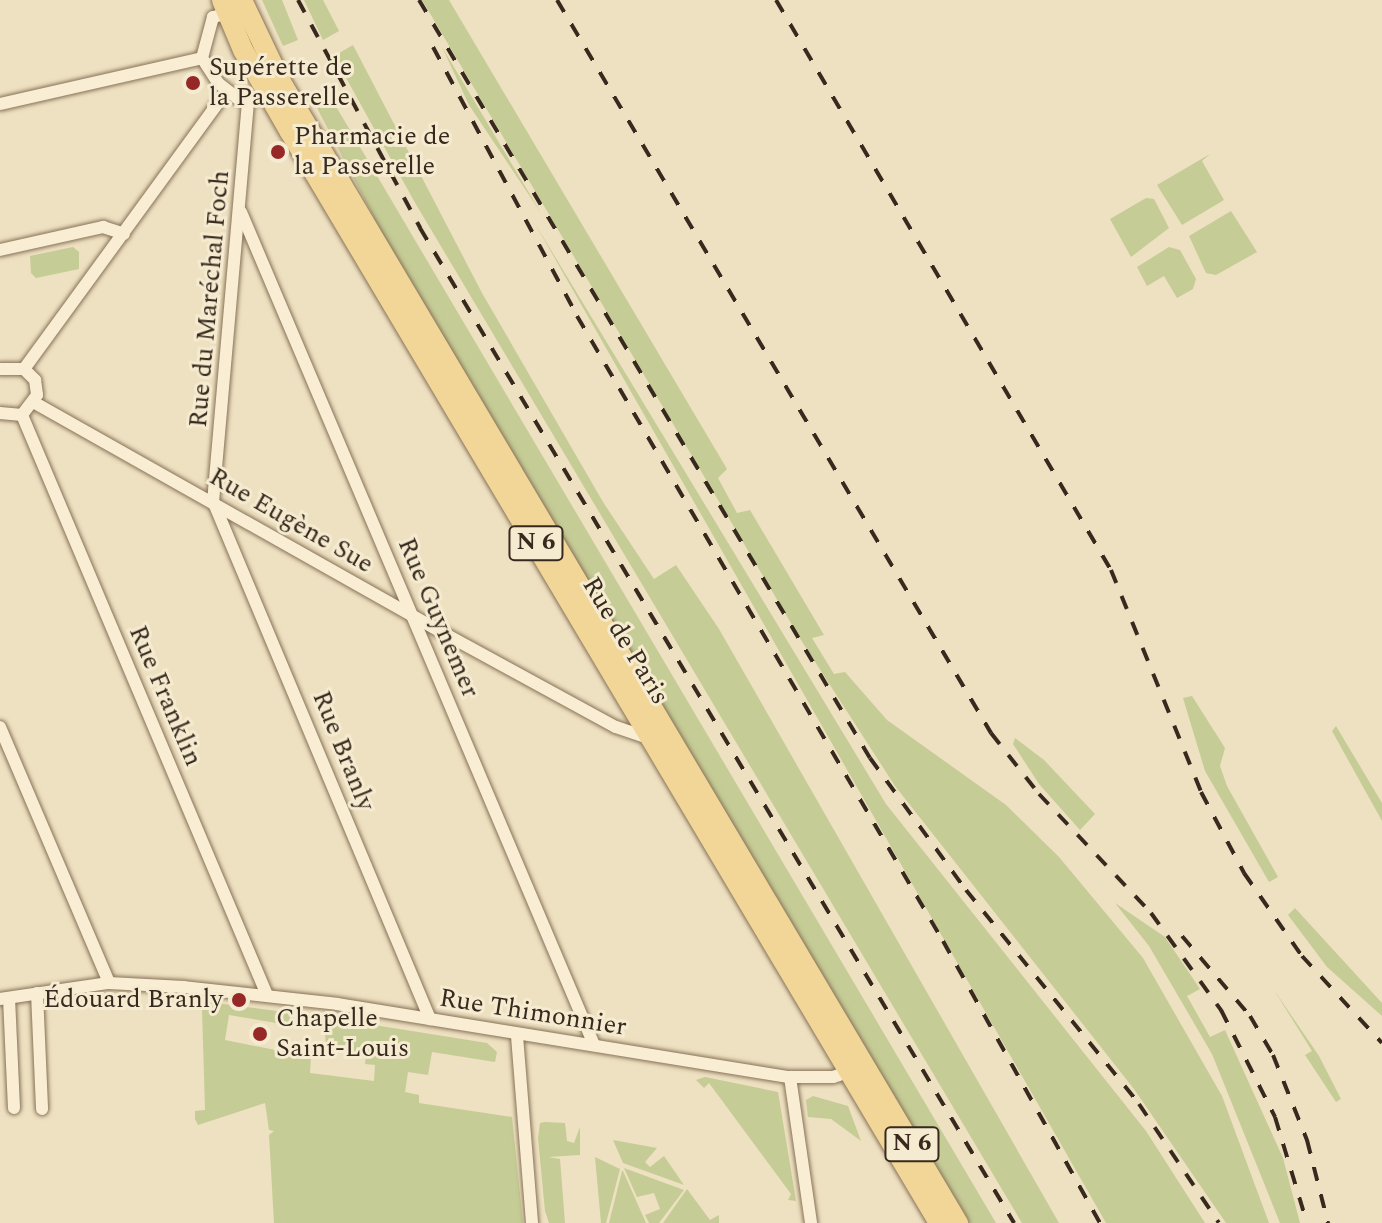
<!DOCTYPE html>
<meta charset="utf-8">
<style>
body{margin:0}
#map{position:relative;width:1382px;height:1223px;overflow:hidden;background:#eee1c1;font-family:Spectral,serif}
div>[style]{position:absolute}
.green>*{inset:0;background:#c5cc95}
.roads{filter:drop-shadow(0 0 2px #877258) drop-shadow(0 0 2px #877258)}
.minor>*{height:12px;margin:-6px;padding:0 6px;transform-origin:6px;border-radius:6px;background:#f9eed4}
.primary>*{height:20px;margin:-10px;padding:0 10px;transform-origin:10px;border-radius:10px;background:#f2d698}
.rail>*{height:4px;margin-top:-2px;transform-origin:0;background:repeating-linear-gradient(90deg,#37291d 0 14px,transparent 0 28px)}
.dots>*{width:22px;height:22px;translate:-50% -50%;box-sizing:border-box;border:4px solid #f5ebd0;border-radius:50%}
span{translate:-50% -50%;white-space:nowrap;text-align:center;line-height:1.15;-webkit-text-stroke:6px #f5ebd0;paint-order:stroke}
.shield-label span{padding:2px 6px;background:#f5ebd0;border:2px solid;border-radius:6px;-webkit-text-stroke-width:0}
.shield-label{font-size:24px;color:#37291d;font-weight:700}
.poi-label{font-size:26px;color:#37291d}
.left{translate:0 -50%;text-align:left}
.right{translate:-100% -50%;text-align:right}
.street-label{font-size:26px;color:#37291d}
</style>
<div id="map">
<div class="green">
<div style="clip-path:polygon(262px 0,282px 0,298px 40px,283px 46px)"></div>
<div style="clip-path:polygon(304px 0,323px 0,339px 31px,323px 40px)"></div>
<div style="clip-path:polygon(422px 0,449px 0,727px 469px,718px 478px,737px 513px,750px 510px,824px 635px,812px 638px,834px 674px,845px 672px,887px 720px,1006px 805px,1059px 857px,1143px 958px,1222px 1096px,1269px 1223px,1226px 1223px,1134px 1089px,895px 786px,801px 640px)"></div>
<div style="clip-path:polygon(353px 45px,482px 293px,603px 502px,654px 579px,676px 565px,719px 629px,1059px 1223px,1022px 1223px,414px 201px,334px 56px)"></div>
<div style="clip-path:polygon(442px 47px,541px 213px,469px 105px)"></div>
<div style="clip-path:polygon(331px 98px,996px 1223px,970px 1223px,381px 231px,316px 106px)"></div>
<div style="clip-path:polygon(1210px 154px,1202px 161px,1224px 200px,1182px 225px,1157px 185px)"></div>
<div style="clip-path:polygon(1146px 198px,1154px 199px,1169px 228px,1131px 257px,1110px 219px)"></div>
<div style="clip-path:polygon(1231px 211px,1257px 252px,1216px 275px,1206px 273px,1189px 236px)"></div>
<div style="clip-path:polygon(534px 222px,886px 804px,1146px 1131px,1205px 1223px,1106px 1223px)"></div>
<div style="clip-path:polygon(73px 247px,79px 252px,79px 269px,36px 278px,31px 273px,30px 256px)"></div>
<div style="clip-path:polygon(1169px 247px,1180px 250px,1196px 279px,1193px 289px,1177px 298px,1164px 276px,1147px 286px,1137px 267px)"></div>
<div style="clip-path:polygon(1192px 696px,1225px 748px,1220px 766px,1227px 786px,1278px 877px,1269px 882px,1205px 771px,1183px 698px)"></div>
<div style="clip-path:polygon(1336px 726px,1382px 803px,1382px 821px,1332px 731px)"></div>
<div style="clip-path:polygon(1015px 738px,1044px 760px,1095px 814px,1080px 830px,1039px 784px,1013px 744px)"></div>
<div style="clip-path:polygon(1115px 903px,1165px 937px,1200px 989px,1187px 996px,1210px 1037px,1225px 1030px,1283px 1158px,1300px 1223px,1280px 1223px,1212px 1054px,1149px 946px)"></div>
<div style="clip-path:polygon(1295px 908px,1382px 1003px,1382px 1016px,1327px 967px,1288px 915px)"></div>
<div style="clip-path:polygon(1274px 990px,1319px 1056px,1341px 1099px,1336px 1102px,1305px 1055px,1312px 1051px)"></div>
<div style="clip-path:polygon(208px 1002px,316px 1016px,313px 1027px,300px 1027px,229px 1015px,225px 1040px,311px 1057px,310px 1073px,374px 1081px,375px 1065px,365px 1064px,366px 1055px,326px 1048px,324px 1017px,487px 1043px,497px 1052px,495px 1062px,432px 1052px,428px 1075px,408px 1072px,405px 1092px,419px 1095px,419px 1103px,512px 1117px,523px 1223px,274px 1223px,269px 1135px,274px 1131px,269px 1130px,265px 1103px,198px 1125px,195px 1119px,195px 1111px,205px 1110px,202px 1009px,194px 1009px,196px 1003px)"></div>
<div style="clip-path:polygon(705px 1077px,778px 1092px,796px 1201px,788px 1200px,791px 1194px,709px 1083px,704px 1088px,696px 1080px)"></div>
<div style="clip-path:polygon(813px 1096px,848px 1106px,861px 1141px,831px 1119px,808px 1117px,806px 1100px)"></div>
<div style="clip-path:polygon(545px 1122px,565px 1123px,567px 1141px,574px 1143px,580px 1127px,580px 1155px,548px 1157px,560px 1159px,565px 1223px,549px 1223px,545px 1211px,538px 1138px,540px 1123px)"></div>
<div style="clip-path:polygon(613px 1140px,657px 1148px,645px 1162px,650px 1167px,664px 1156px,684px 1185px,623px 1163px)"></div>
<div style="clip-path:polygon(595px 1157px,620px 1169px,606px 1223px,601px 1223px)"></div>
<div style="clip-path:polygon(624px 1168px,684px 1190px,659px 1223px,649px 1223px,645px 1215px,660px 1209px,654px 1193px,637px 1197px)"></div>
<div style="clip-path:polygon(622px 1171px,623px 1171px,646px 1223px,609px 1223px)"></div>
<div style="clip-path:polygon(687px 1189px,710px 1220px,719px 1215px,719px 1223px,663px 1223px)"></div>
</div>
<div class="roads">
<div class="minor">
<div style="left:232px;top:12px;width:20px;rotate:165deg"></div>
<div style="left:213px;top:17px;width:42px;rotate:105deg"></div>
<div style="left:202px;top:58px;width:30px;rotate:57deg"></div>
<div style="left:218px;top:83px;width:24px;rotate:38deg"></div>
<div style="left:237px;top:98px;width:12px;rotate:20deg"></div>
<div style="left:248px;top:102px;width:27px;rotate:-22deg"></div>
<div style="left:248px;top:102px;width:401px;rotate:95deg"></div>
<div style="left:213px;top:501px;width:562px;rotate:67.27deg"></div>
<div style="left:0;top:104px;width:207px;rotate:-12.8deg"></div>
<div style="left:241px;top:212px;width:905px;rotate:67.03deg"></div>
<div style="left:0;top:250px;width:106px;rotate:-12.6deg"></div>
<div style="left:103px;top:227px;width:22px;rotate:18deg"></div>
<div style="left:0;top:369px;width:24px"></div>
<div style="left:24px;top:369px;width:16px;rotate:45deg"></div>
<div style="left:35px;top:380px;width:15px;rotate:82deg"></div>
<div style="left:37px;top:395px;width:25px;rotate:127deg"></div>
<div style="left:22px;top:415px;width:22px;rotate:-175deg"></div>
<div style="left:24px;top:369px;width:343px;rotate:-53.9deg"></div>
<div style="left:35px;top:403px;width:473px;rotate:29.4deg"></div>
<div style="left:447px;top:635px;width:192px;rotate:28.6deg"></div>
<div style="left:616px;top:727px;width:39px;rotate:19deg"></div>
<div style="left:22px;top:415px;width:630px;rotate:67.1deg"></div>
<div style="left:0;top:727px;width:278px;rotate:66.9deg"></div>
<div style="left:37px;top:993px;width:116px;rotate:87.5deg"></div>
<div style="left:9px;top:998px;width:110px;rotate:87.4deg"></div>
<div style="left:0;top:999px;width:110px;rotate:-8.4deg"></div>
<div style="left:109px;top:983px;width:75px;rotate:3.1deg"></div>
<div style="left:184px;top:987px;width:154px;rotate:6.3deg"></div>
<div style="left:337px;top:1004px;width:459px;rotate:9.2deg"></div>
<div style="left:790px;top:1077px;width:43px"></div>
<div style="left:833px;top:1077px;width:23px;rotate:-18deg"></div>
<div style="left:517px;top:1036px;width:188px;rotate:85.4deg"></div>
<div style="left:790px;top:1077px;width:148px;rotate:81.8deg"></div>
</div>
<div class="primary">
<div style="left:222px;top:0;width:54px;rotate:67.2deg"></div>
<div style="left:243px;top:50px;width:95px;rotate:60.2deg"></div>
<div style="left:290px;top:132px;width:1269px;rotate:59.25deg"></div>
<div style="left:242px;top:0;width:91px;rotate:64.6deg"></div>
<div style="left:281px;top:82px;width:1327px;rotate:59.32deg"></div>
</div>
</div>
<div class="rail">
<div style="left:298px;top:0;width:259px;rotate:61.8deg"></div>
<div style="left:420px;top:228px;width:1159px;rotate:59.16deg"></div>
<div style="left:419px;top:0;width:882px;rotate:59.25deg"></div>
<div style="left:870px;top:758px;width:163px;rotate:54deg"></div>
<div style="left:966px;top:890px;width:275px;rotate:51deg"></div>
<div style="left:1139px;top:1104px;width:143px;rotate:56.1deg"></div>
<div style="left:557px;top:0;width:852px;rotate:59.37deg"></div>
<div style="left:991px;top:733px;width:78px;rotate:51.8deg"></div>
<div style="left:1039px;top:794px;width:163px;rotate:46.7deg"></div>
<div style="left:1151px;top:913px;width:120px;rotate:54.2deg"></div>
<div style="left:1221px;top:1010px;width:120px;rotate:63.2deg"></div>
<div style="left:1275px;top:1117px;width:111px;rotate:73.2deg"></div>
<div style="left:776px;top:0;width:661px;rotate:59.56deg"></div>
<div style="left:1111px;top:570px;width:240px;rotate:67.9deg"></div>
<div style="left:1201px;top:792px;width:92px;rotate:62deg"></div>
<div style="left:1244px;top:873px;width:101px;rotate:55.1deg"></div>
<div style="left:1302px;top:956px;width:118px;rotate:47.4deg"></div>
<div style="left:433px;top:47px;width:305px;rotate:61.8deg"></div>
<div style="left:577px;top:316px;width:724px;rotate:59.65deg"></div>
<div style="left:943px;top:941px;width:323px;rotate:60.9deg"></div>
<div style="left:1182px;top:936px;width:105px;rotate:49.6deg"></div>
<div style="left:1250px;top:1016px;width:45px;rotate:59.5deg"></div>
<div style="left:1273px;top:1055px;width:92px;rotate:68.2deg"></div>
<div style="left:1307px;top:1140px;width:86px;rotate:75.8deg"></div>
</div>
<div class="dots">
<div style="left:193px;top:83px;background:#962928"></div>
<div style="left:278px;top:152px;background:#962928"></div>
<div style="left:239px;top:1000px;background:#962928"></div>
<div style="left:260px;top:1034px;background:#962928"></div>
</div>
<div class="shield-label">
<span style="left:536px;top:543px">N 6</span>
<span style="left:912px;top:1144px">N 6</span>
</div>
<div class="poi-label">
<span class="left" style="left:209px;top:83px">Supérette de<br>la Passerelle</span>
<span class="left" style="left:294px;top:152px">Pharmacie de<br>la Passerelle</span>
<span class="right" style="left:223px;top:1000px">Édouard Branly</span>
<span class="left" style="left:276px;top:1034px">Chapelle<br>Saint-Louis</span>
</div>
<div class="street-label">
<span style="left:210px;top:299px;rotate:-85deg">Rue du Maréchal Foch</span>
<span style="left:291px;top:521px;rotate:30deg">Rue Eugène Sue</span>
<span style="left:438px;top:618px;rotate:67deg">Rue Guynemer</span>
<span style="left:625px;top:641px;rotate:59deg">Rue de Paris</span>
<span style="left:165px;top:696px;rotate:67deg">Rue Franklin</span>
<span style="left:343px;top:751px;rotate:68deg">Rue Branly</span>
<span style="left:533px;top:1013px;rotate:9deg">Rue Thimonnier</span>
</div>
</div>
